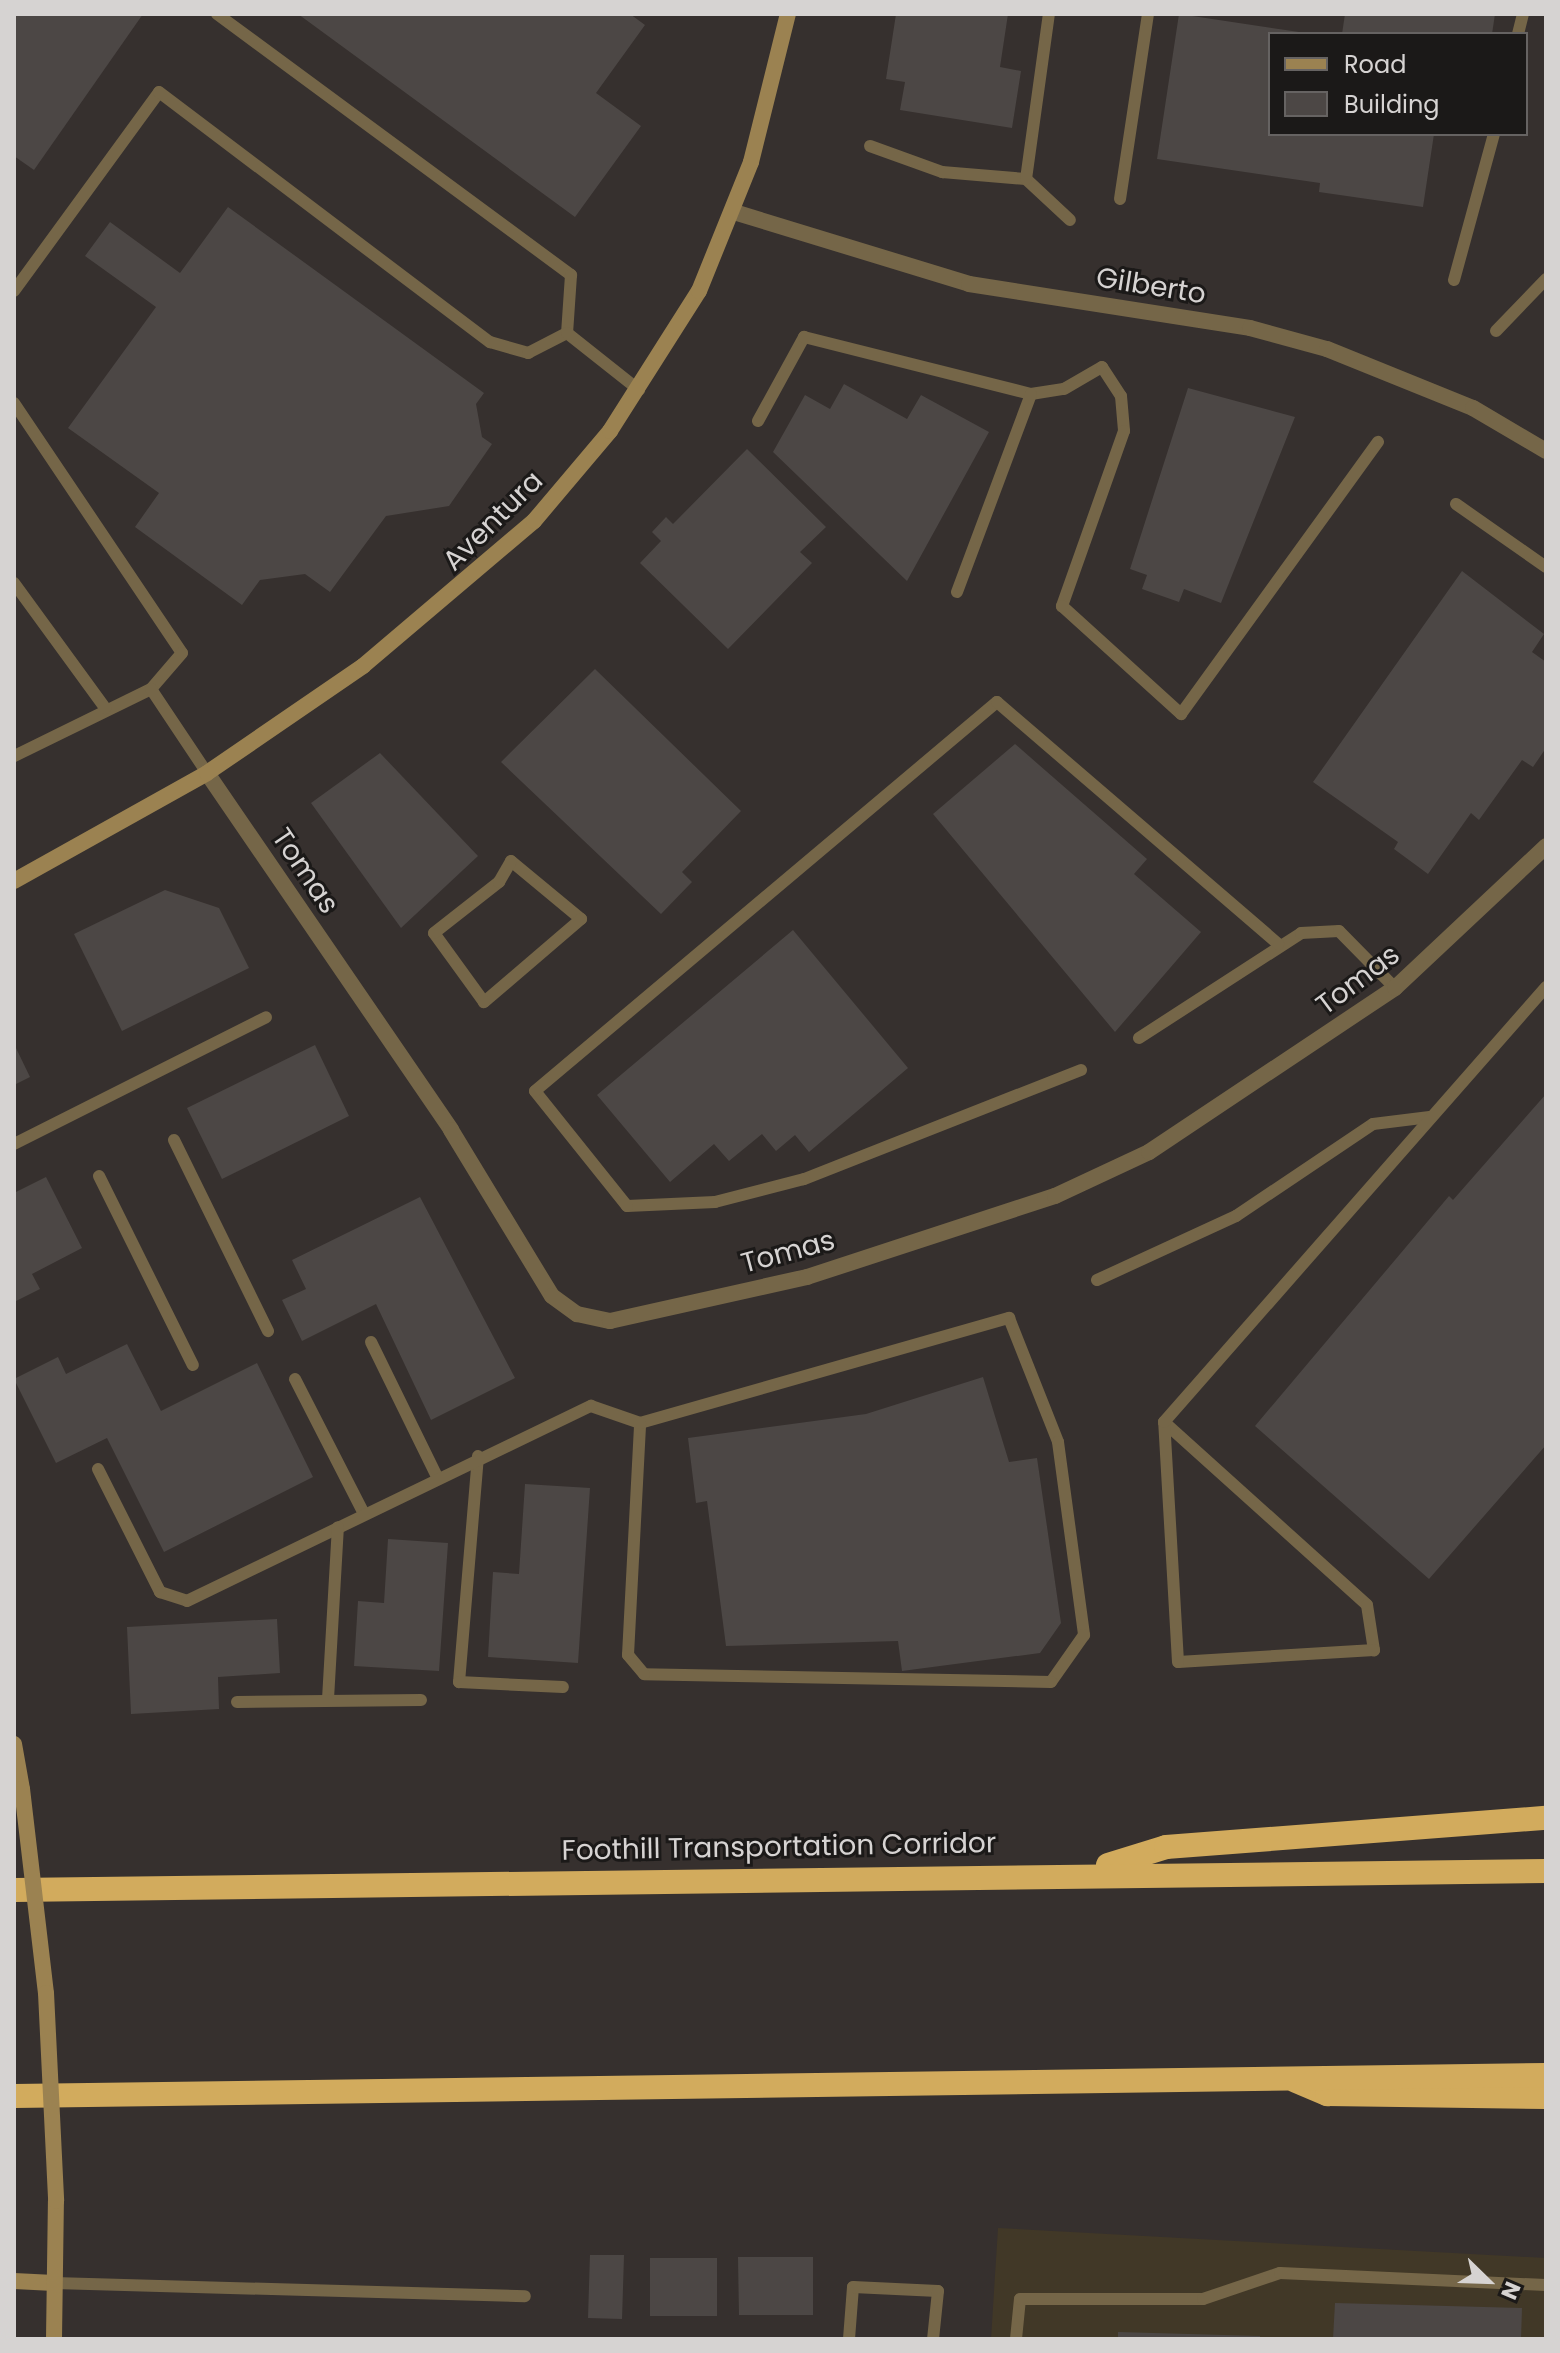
<!DOCTYPE html>
<style>
body{margin:0}
#map{position:relative;width:1560px;height:2353px;overflow:hidden;background:#36302e;font-family:Poppins,sans-serif}
div>[style]{position:absolute}
.commercial>*{inset:0;background:#413827}
.building>*{inset:0;background:#4c4745}
.lane>*{height:12px;margin:-6px;padding:0 6px;transform-origin:6px;border-radius:6px;background:#756648}
.street>*{height:16px;margin:-8px;padding:0 8px;transform-origin:8px;border-radius:8px;background:#756648}
.secondary>*{height:16px;margin:-8px;padding:0 8px;transform-origin:8px;border-radius:8px;background:#9b8251}
.highway>*{height:24px;margin:-12px;padding:0 12px;transform-origin:12px;border-radius:12px;background:#d2ab5d}
.secondary-bridge>*{height:16px;margin:-8px;padding:0 8px;transform-origin:8px;border-radius:8px;background:#9b8251}
span{translate:-50% -50%;white-space:nowrap;text-align:center;line-height:1.15;-webkit-text-stroke:6px #1b1918;paint-order:stroke}
.street-label{font-size:28px;color:#d6d3d2}
.frame{position:absolute;inset:0;border:16px solid #d6d3d2;pointer-events:none}
.legend{position:absolute;left:1268px;top:32px;width:260px;height:104px;box-sizing:border-box;background:#1b1918;border:2px solid #666362;margin:0;padding:10px 14px;list-style:none;font-size:24px;color:#d6d3d2}
.legend li{display:flex;align-items:center;gap:16px;height:40px}
.legend b{width:40px;border:2px solid #666362}
.north{position:absolute;left:1448px;top:2241px;width:80px;height:80px;-webkit-text-stroke:6px #1b1918;paint-order:stroke;rotate:113deg;font-size:22px;font-weight:700;line-height:32px;text-align:center;color:#d6d3d2}
.north::after{content:'';display:block;margin:auto;width:28px;height:36px;background:#d6d3d2;clip-path:polygon(50% 0,100% 100%,50% 72%,0 100%)}
</style>
<div id="map">
<div class="commercial">
<div style="clip-path:polygon(998px 2228px,1546px 2258px,1546px 2339px,991px 2339px)"></div>
</div>
<div class="building">
<div style="clip-path:polygon(14px 14px,143px 14px,34px 170px,14px 156px)"></div>
<div style="clip-path:polygon(298px 14px,630px 14px,645px 25px,596px 93px,641px 126px,575px 217px)"></div>
<div style="clip-path:polygon(896px 14px,1008px 14px,1000px 67px,1021px 71px,1012px 128px,900px 110px,905px 82px,886px 79px)"></div>
<div style="clip-path:polygon(1179px 14px,1299px 32px,1270px 34px,1270px 134px,1434px 134px,1423px 207px,1319px 192px,1320px 183px,1157px 159px)"></div>
<div style="clip-path:polygon(1345px 14px,1495px 14px,1492px 34px,1342px 34px)"></div>
<div style="clip-path:polygon(228px 207px,484px 393px,476px 404px,482px 437px,492px 444px,449px 506px,386px 516px,330px 592px,305px 574px,260px 580px,242px 605px,135px 527px,159px 493px,68px 428px,156px 307px,85px 256px,110px 222px,180px 273px)"></div>
<div style="clip-path:polygon(844px 384px,907px 419px,921px 395px,989px 432px,907px 581px,773px 452px,805px 395px,830px 409px)"></div>
<div style="clip-path:polygon(1188px 388px,1295px 417px,1221px 603px,1184px 589px,1179px 602px,1142px 589px,1147px 575px,1130px 569px)"></div>
<div style="clip-path:polygon(747px 449px,826px 527px,800px 552px,812px 563px,728px 649px,640px 563px,661px 541px,652px 532px,666px 517px,673px 524px)"></div>
<div style="clip-path:polygon(1462px 571px,1544px 634px,1532px 652px,1546px 662px,1546px 748px,1533px 767px,1522px 760px,1479px 820px,1471px 813px,1428px 874px,1394px 849px,1398px 842px,1313px 782px)"></div>
<div style="clip-path:polygon(595px 669px,741px 811px,682px 872px,692px 882px,661px 914px,501px 762px)"></div>
<div style="clip-path:polygon(1015px 744px,1147px 859px,1134px 874px,1201px 932px,1115px 1032px,933px 814px)"></div>
<div style="clip-path:polygon(380px 753px,478px 856px,401px 928px,311px 803px)"></div>
<div style="clip-path:polygon(165px 890px,219px 908px,249px 968px,122px 1031px,74px 934px)"></div>
<div style="clip-path:polygon(793px 930px,908px 1068px,809px 1152px,795px 1135px,776px 1151px,762px 1134px,729px 1161px,714px 1144px,670px 1182px,597px 1095px)"></div>
<div style="clip-path:polygon(14px 1044px,30px 1077px,14px 1085px)"></div>
<div style="clip-path:polygon(315px 1045px,349px 1116px,222px 1179px,187px 1108px)"></div>
<div style="clip-path:polygon(1546px 1094px,1546px 1445px,1429px 1579px,1255px 1426px,1449px 1196px,1453px 1200px)"></div>
<div style="clip-path:polygon(46px 1177px,82px 1248px,32px 1274px,40px 1289px,14px 1302px,14px 1193px)"></div>
<div style="clip-path:polygon(420px 1197px,515px 1378px,431px 1420px,376px 1304px,302px 1341px,282px 1300px,306px 1289px,292px 1260px)"></div>
<div style="clip-path:polygon(127px 1344px,161px 1411px,257px 1363px,313px 1477px,164px 1552px,107px 1438px,56px 1463px,14px 1379px,58px 1357px,66px 1374px)"></div>
<div style="clip-path:polygon(983px 1377px,1009px 1462px,1037px 1458px,1061px 1623px,1040px 1653px,902px 1671px,898px 1641px,726px 1646px,707px 1501px,696px 1503px,688px 1438px,866px 1414px)"></div>
<div style="clip-path:polygon(525px 1484px,590px 1488px,578px 1663px,488px 1657px,493px 1572px,519px 1574px)"></div>
<div style="clip-path:polygon(388px 1539px,448px 1543px,439px 1671px,354px 1666px,358px 1601px,384px 1603px)"></div>
<div style="clip-path:polygon(277px 1619px,280px 1673px,218px 1677px,219px 1709px,131px 1714px,127px 1627px)"></div>
<div style="clip-path:polygon(590px 2255px,624px 2255px,622px 2319px,588px 2318px)"></div>
<div style="clip-path:polygon(738px 2257px,813px 2257px,813px 2315px,739px 2315px)"></div>
<div style="clip-path:polygon(650px 2258px,717px 2258px,717px 2316px,650px 2316px)"></div>
<div style="clip-path:polygon(1335px 2303px,1522px 2308px,1521px 2339px,1333px 2339px)"></div>
<div style="clip-path:polygon(1118px 2332px,1260px 2336px,1260px 2339px,1118px 2339px)"></div>
</div>
<div class="lane">
<div style="left:217px;top:14px;width:440px;rotate:36.4deg"></div>
<div style="left:571px;top:275px;width:58px;rotate:93.9deg"></div>
<div style="left:1518px;top:34px;width:21px;rotate:-76deg"></div>
<div style="left:870px;top:146px;width:77px;rotate:19.9deg"></div>
<div style="left:942px;top:172px;width:84px;rotate:4.8deg"></div>
<div style="left:1026px;top:179px;width:60px;rotate:43deg"></div>
<div style="left:1026px;top:179px;width:167px;rotate:-82.1deg"></div>
<div style="left:1120px;top:199px;width:187px;rotate:-81.4deg"></div>
<div style="left:1454px;top:280px;width:151px;rotate:-74.7deg"></div>
<div style="left:14px;top:291px;width:246px;rotate:-53.9deg"></div>
<div style="left:159px;top:92px;width:415px;rotate:37.1deg"></div>
<div style="left:490px;top:342px;width:40px;rotate:16deg"></div>
<div style="left:528px;top:353px;width:44px;rotate:-27.1deg"></div>
<div style="left:1496px;top:331px;width:72px;rotate:-46.1deg"></div>
<div style="left:567px;top:333px;width:92px;rotate:38.4deg"></div>
<div style="left:14px;top:403px;width:301px;rotate:56.1deg"></div>
<div style="left:182px;top:653px;width:48px;rotate:130.7deg"></div>
<div style="left:151px;top:689px;width:153px;rotate:153.9deg"></div>
<div style="left:758px;top:421px;width:96px;rotate:-61.3deg"></div>
<div style="left:804px;top:337px;width:234px;rotate:14.1deg"></div>
<div style="left:1031px;top:394px;width:33px;rotate:-9deg"></div>
<div style="left:1064px;top:389px;width:44px;rotate:-30.1deg"></div>
<div style="left:1102px;top:367px;width:35px;rotate:57deg"></div>
<div style="left:1121px;top:396px;width:35px;rotate:85deg"></div>
<div style="left:1124px;top:431px;width:186px;rotate:109.5deg"></div>
<div style="left:1062px;top:606px;width:161px;rotate:42.2deg"></div>
<div style="left:1181px;top:714px;width:336px;rotate:-54.1deg"></div>
<div style="left:1456px;top:504px;width:110px;rotate:35deg"></div>
<div style="left:14px;top:583px;width:155px;rotate:53.9deg"></div>
<div style="left:957px;top:592px;width:211px;rotate:-69.5deg"></div>
<div style="left:151px;top:689px;width:101px;rotate:56.3deg"></div>
<div style="left:511px;top:861px;width:91px;rotate:39.6deg"></div>
<div style="left:581px;top:919px;width:128px;rotate:139.4deg"></div>
<div style="left:484px;top:1002px;width:85px;rotate:-125.9deg"></div>
<div style="left:434px;top:933px;width:83px;rotate:-38.1deg"></div>
<div style="left:499px;top:882px;width:24px;rotate:-60deg"></div>
<div style="left:1139px;top:1038px;width:193px;rotate:-32.9deg"></div>
<div style="left:1301px;top:933px;width:38px;rotate:-3deg"></div>
<div style="left:1339px;top:931px;width:80px;rotate:45.5deg"></div>
<div style="left:1081px;top:1070px;width:298px;rotate:158.5deg"></div>
<div style="left:804px;top:1179px;width:92px;rotate:165.5deg"></div>
<div style="left:715px;top:1202px;width:88px;rotate:177.4deg"></div>
<div style="left:627px;top:1206px;width:147px;rotate:-128.7deg"></div>
<div style="left:535px;top:1091px;width:604px;rotate:-40.1deg"></div>
<div style="left:997px;top:702px;width:371px;rotate:40.7deg"></div>
<div style="left:174px;top:1140px;width:213px;rotate:63.8deg"></div>
<div style="left:14px;top:1144px;width:282px;rotate:-26.7deg"></div>
<div style="left:99px;top:1176px;width:211px;rotate:63.6deg"></div>
<div style="left:1097px;top:1280px;width:153px;rotate:-24.7deg"></div>
<div style="left:1236px;top:1216px;width:165px;rotate:-33.9deg"></div>
<div style="left:1373px;top:1124px;width:57px;rotate:-7deg"></div>
<div style="left:1009px;top:1318px;width:133px;rotate:68.4deg"></div>
<div style="left:1058px;top:1442px;width:195px;rotate:82.3deg"></div>
<div style="left:1084px;top:1635px;width:57px;rotate:125.1deg"></div>
<div style="left:1051px;top:1682px;width:407px;rotate:-178.9deg"></div>
<div style="left:644px;top:1674px;width:25px;rotate:-130deg"></div>
<div style="left:628px;top:1655px;width:232px;rotate:-87deg"></div>
<div style="left:640px;top:1423px;width:384px;rotate:-15.9deg"></div>
<div style="left:371px;top:1342px;width:150px;rotate:63.9deg"></div>
<div style="left:295px;top:1379px;width:152px;rotate:62.9deg"></div>
<div style="left:1164px;top:1422px;width:273px;rotate:42deg"></div>
<div style="left:1367px;top:1605px;width:46px;rotate:81.2deg"></div>
<div style="left:1374px;top:1650px;width:196px;rotate:176.5deg"></div>
<div style="left:1178px;top:1662px;width:240px;rotate:-93.3deg"></div>
<div style="left:1164px;top:1422px;width:579px;rotate:-48.71deg"></div>
<div style="left:478px;top:1456px;width:227px;rotate:94.8deg"></div>
<div style="left:459px;top:1682px;width:104px;rotate:2.8deg"></div>
<div style="left:98px;top:1469px;width:138px;rotate:63.2deg"></div>
<div style="left:160px;top:1592px;width:28px;rotate:18deg"></div>
<div style="left:187px;top:1601px;width:449px;rotate:-25.8deg"></div>
<div style="left:591px;top:1406px;width:52px;rotate:19.1deg"></div>
<div style="left:328px;top:1699px;width:172px;rotate:-86.7deg"></div>
<div style="left:237px;top:1702px;width:184px;rotate:-0.6deg"></div>
<div style="left:54px;top:2283px;width:471px;rotate:1.6deg"></div>
<div style="left:849px;top:2339px;width:52px;rotate:-85.6deg"></div>
<div style="left:853px;top:2287px;width:85px;rotate:2.7deg"></div>
<div style="left:938px;top:2291px;width:48px;rotate:95.9deg"></div>
<div style="left:1016px;top:2339px;width:40px;rotate:-84.3deg"></div>
<div style="left:1020px;top:2299px;width:183px"></div>
<div style="left:1203px;top:2299px;width:81px;rotate:-18.7deg"></div>
<div style="left:1280px;top:2273px;width:266px;rotate:2.6deg"></div>
</div>
<div class="street">
<div style="left:734px;top:212px;width:246px;rotate:17deg"></div>
<div style="left:969px;top:284px;width:284px;rotate:8.9deg"></div>
<div style="left:1250px;top:328px;width:80px;rotate:15.3deg"></div>
<div style="left:1327px;top:349px;width:157px;rotate:22deg"></div>
<div style="left:1473px;top:408px;width:85px;rotate:30.5deg"></div>
<div style="left:207px;top:773px;width:432px;rotate:55.6deg"></div>
<div style="left:451px;top:1130px;width:194px;rotate:58.7deg"></div>
<div style="left:552px;top:1296px;width:31px;rotate:36deg"></div>
<div style="left:577px;top:1314px;width:34px;rotate:12deg"></div>
<div style="left:610px;top:1321px;width:202px;rotate:-12.6deg"></div>
<div style="left:807px;top:1277px;width:261px;rotate:-18.1deg"></div>
<div style="left:1055px;top:1196px;width:104px;rotate:-25.1deg"></div>
<div style="left:1149px;top:1152px;width:296px;rotate:-33.7deg"></div>
<div style="left:1395px;top:988px;width:207px;rotate:-43.2deg"></div>
</div>
<div class="secondary">
<div style="left:14px;top:881px;width:221px;rotate:-29.2deg"></div>
<div style="left:207px;top:773px;width:189px;rotate:-34.4deg"></div>
<div style="left:363px;top:666px;width:224px;rotate:-40.3deg"></div>
<div style="left:534px;top:521px;width:118px;rotate:-49.8deg"></div>
<div style="left:610px;top:431px;width:166px;rotate:-57.6deg"></div>
<div style="left:699px;top:291px;width:139px;rotate:-68deg"></div>
<div style="left:751px;top:162px;width:153px;rotate:-76deg"></div>
<div style="left:14px;top:1744px;width:46px;rotate:79.9deg"></div>
<div style="left:14px;top:2281px;width:40px;rotate:2.9deg"></div>
<div style="left:54px;top:2339px;width:138px;rotate:-89.2deg"></div>
</div>
<div class="highway">
<div style="left:1108px;top:1865px;width:61px;rotate:-17.2deg"></div>
<div style="left:1166px;top:1847px;width:381px;rotate:-4.4deg"></div>
<div style="left:14px;top:1890px;width:1532px;rotate:-0.71deg"></div>
<div style="left:1296px;top:2081px;width:34px;rotate:23deg"></div>
<div style="left:1327px;top:2094px;width:219px;rotate:0.8deg"></div>
<div style="left:14px;top:2096px;width:1532px;rotate:-0.79deg"></div>
</div>
<div class="secondary-bridge">
<div style="left:22px;top:1789px;width:205px;rotate:83.3deg"></div>
<div style="left:46px;top:1993px;width:208px;rotate:87.2deg"></div>
</div>
<div class="street-label">
<span style="left:1151px;top:286px;rotate:9deg">Gilberto</span>
<span style="left:493px;top:521px;rotate:-45deg">Aventura</span>
<span style="left:305px;top:871px;rotate:56deg">Tomas</span>
<span style="left:1358px;top:980px;rotate:-37deg">Tomas</span>
<span style="left:788px;top:1252px;rotate:-15deg">Tomas</span>
<span style="left:779px;top:1847px;rotate:-1deg">Foothill Transportation Corridor</span>
</div>
<div class="frame"></div>
<ul class="legend">
<li><b style="height:10px;background:#9b8251"></b>Road</li>
<li><b style="height:22px;background:#4c4745"></b>Building</li>
</ul>
<div class="north">N</div>
</div>
